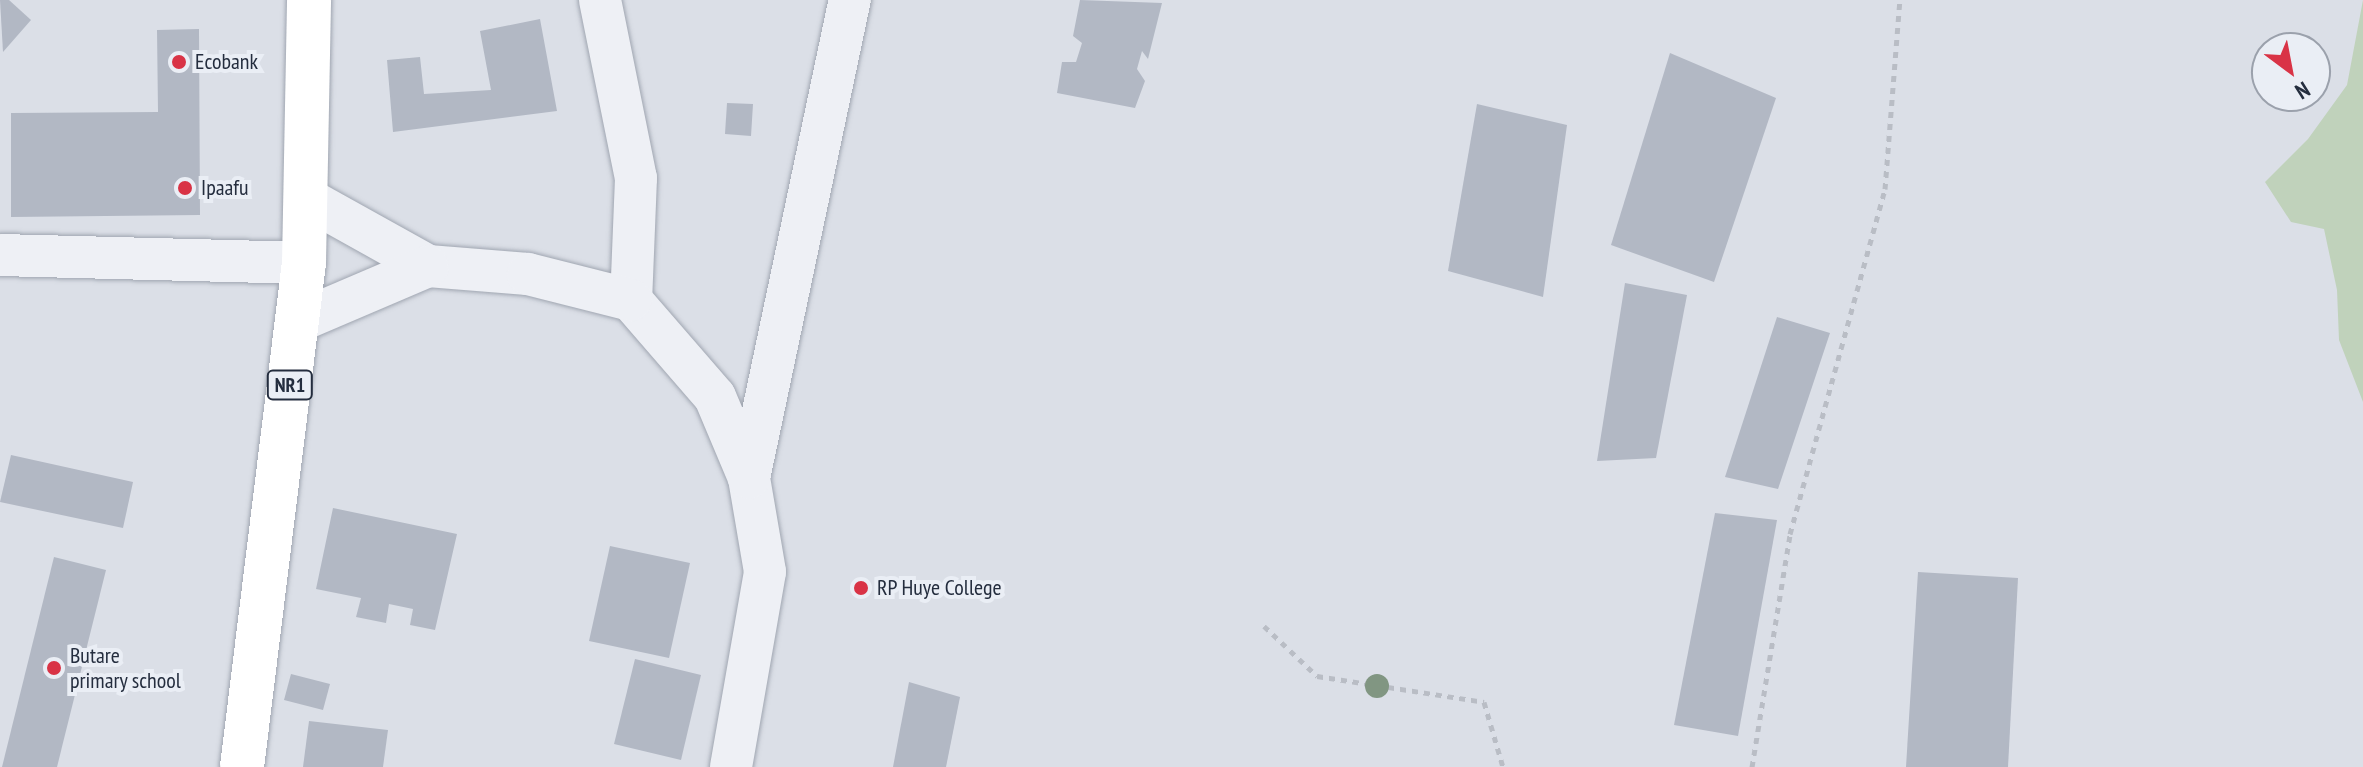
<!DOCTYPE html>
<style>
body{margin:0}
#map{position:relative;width:2363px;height:767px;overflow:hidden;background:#dbdfe7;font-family:"PT Sans Narrow",sans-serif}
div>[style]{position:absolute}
.green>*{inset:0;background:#c0d2bb}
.building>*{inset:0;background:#b2b8c4}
.path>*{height:5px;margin-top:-2.5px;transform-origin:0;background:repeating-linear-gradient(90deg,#b9bdc5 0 6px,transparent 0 12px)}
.roads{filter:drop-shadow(0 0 2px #a0a6b1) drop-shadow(0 0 2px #a0a6b1)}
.street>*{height:42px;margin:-21px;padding:0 21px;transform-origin:21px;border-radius:21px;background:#eef0f5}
.highway>*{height:44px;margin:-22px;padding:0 22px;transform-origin:22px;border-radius:22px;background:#fff}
.trees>*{width:24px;height:24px;margin:-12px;border-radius:50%;background:#819682}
.dots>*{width:22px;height:22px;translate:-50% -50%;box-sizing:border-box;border:4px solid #eaeef5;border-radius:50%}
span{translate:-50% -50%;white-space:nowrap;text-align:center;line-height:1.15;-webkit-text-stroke:8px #eaeef5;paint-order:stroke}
.shield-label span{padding:2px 6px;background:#eaeef5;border:2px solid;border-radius:6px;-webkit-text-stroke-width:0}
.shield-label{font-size:20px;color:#242d3e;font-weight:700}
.poi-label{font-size:22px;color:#242d3e}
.left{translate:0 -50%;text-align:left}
.north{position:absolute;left:2251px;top:32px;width:80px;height:80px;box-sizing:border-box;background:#eaeef5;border:2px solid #9ba1ac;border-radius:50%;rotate:148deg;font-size:22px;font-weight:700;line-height:32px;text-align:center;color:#242d3e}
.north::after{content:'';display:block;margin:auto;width:28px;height:36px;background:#d93346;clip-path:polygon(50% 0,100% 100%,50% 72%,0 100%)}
</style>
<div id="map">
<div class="green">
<div style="clip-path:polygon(2363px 0,2363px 402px,2339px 340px,2337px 290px,2324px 229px,2291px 222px,2265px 182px,2308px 139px,2347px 85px)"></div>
</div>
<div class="building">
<div style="clip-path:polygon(0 0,9px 0,31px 20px,3px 52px)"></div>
<div style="clip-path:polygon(1080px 0,1162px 3px,1148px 59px,1142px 51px,1137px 69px,1145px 81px,1135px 108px,1057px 93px,1062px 62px,1076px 62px,1082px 43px,1073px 36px)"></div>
<div style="clip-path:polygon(540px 19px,557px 111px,393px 132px,387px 60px,420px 57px,424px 94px,491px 90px,480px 31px)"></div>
<div style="clip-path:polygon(199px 29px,200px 215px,11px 217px,11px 113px,158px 112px,157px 30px)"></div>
<div style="clip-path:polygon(1670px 53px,1776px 98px,1714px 282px,1611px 245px)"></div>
<div style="clip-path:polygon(727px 103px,753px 104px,751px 136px,725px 134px)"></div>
<div style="clip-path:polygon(1477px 104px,1567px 125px,1543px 297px,1448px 271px)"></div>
<div style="clip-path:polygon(1625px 283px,1687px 295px,1656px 458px,1597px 461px)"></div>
<div style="clip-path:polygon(1777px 317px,1830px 333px,1778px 489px,1725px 477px)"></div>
<div style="clip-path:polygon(11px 455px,133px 482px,123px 528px,0 502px)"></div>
<div style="clip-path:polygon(333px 508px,457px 534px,435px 630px,410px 625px,413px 609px,389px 604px,386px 623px,356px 617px,361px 598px,316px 589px)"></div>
<div style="clip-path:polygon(1715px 513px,1777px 520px,1738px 736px,1674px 725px)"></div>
<div style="clip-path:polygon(610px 546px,690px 563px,669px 658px,589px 641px)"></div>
<div style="clip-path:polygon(54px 557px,106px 570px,57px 767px,2px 767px)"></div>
<div style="clip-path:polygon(1918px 572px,2018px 578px,2008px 767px,1906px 767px)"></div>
<div style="clip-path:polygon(635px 659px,701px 675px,681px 760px,614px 744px)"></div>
<div style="clip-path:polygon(291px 674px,330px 684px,323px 710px,284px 700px)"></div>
<div style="clip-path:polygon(909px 682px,960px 697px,946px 767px,893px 767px)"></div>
<div style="clip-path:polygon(309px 721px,388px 730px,383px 767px,303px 767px)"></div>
</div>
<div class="path">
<div style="left:1264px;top:626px;width:73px;rotate:43.3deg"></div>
<div style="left:1317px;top:676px;width:169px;rotate:8.8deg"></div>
<div style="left:1484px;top:702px;width:68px;rotate:73.7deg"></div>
<div style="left:1752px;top:767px;width:236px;rotate:-80.7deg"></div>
<div style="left:1790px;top:534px;width:358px;rotate:-74.6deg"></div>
<div style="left:1885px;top:189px;width:190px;rotate:-85.5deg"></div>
</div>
<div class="roads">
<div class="street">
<div style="left:600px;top:0;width:182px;rotate:78.6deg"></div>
<div style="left:636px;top:178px;width:122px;rotate:92.3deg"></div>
<div style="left:631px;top:300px;width:128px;rotate:49.1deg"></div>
<div style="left:715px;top:397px;width:88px;rotate:67.2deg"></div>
<div style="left:749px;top:478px;width:95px;rotate:80.3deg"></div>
<div style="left:765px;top:572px;width:198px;rotate:99.9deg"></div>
<div style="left:306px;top:198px;width:140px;rotate:29.1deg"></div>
<div style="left:428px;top:266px;width:100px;rotate:4.6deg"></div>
<div style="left:528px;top:274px;width:106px;rotate:14.2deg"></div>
<div style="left:0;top:255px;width:304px;rotate:1.5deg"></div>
<div style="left:297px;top:322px;width:142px;rotate:-23.1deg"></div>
<div style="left:749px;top:478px;width:489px;rotate:-78.1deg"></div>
</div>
<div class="highway">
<div style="left:242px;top:767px;width:508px;rotate:-82.99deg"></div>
<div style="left:304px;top:263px;width:263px;rotate:-88.9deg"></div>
</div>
</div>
<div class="trees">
<div style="left:1377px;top:686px"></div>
</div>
<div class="dots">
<div style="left:179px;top:62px;background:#d93346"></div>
<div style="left:185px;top:188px;background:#d93346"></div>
<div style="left:861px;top:588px;background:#d93346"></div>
<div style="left:54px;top:668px;background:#d93346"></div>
</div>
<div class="shield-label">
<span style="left:290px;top:385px">NR1</span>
</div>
<div class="poi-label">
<span class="left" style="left:195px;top:62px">Ecobank</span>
<span class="left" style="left:201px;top:188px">Ipaafu</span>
<span class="left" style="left:877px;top:588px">RP Huye College</span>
<span class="left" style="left:70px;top:668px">Butare<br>primary school</span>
</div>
<div class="north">N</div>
</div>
